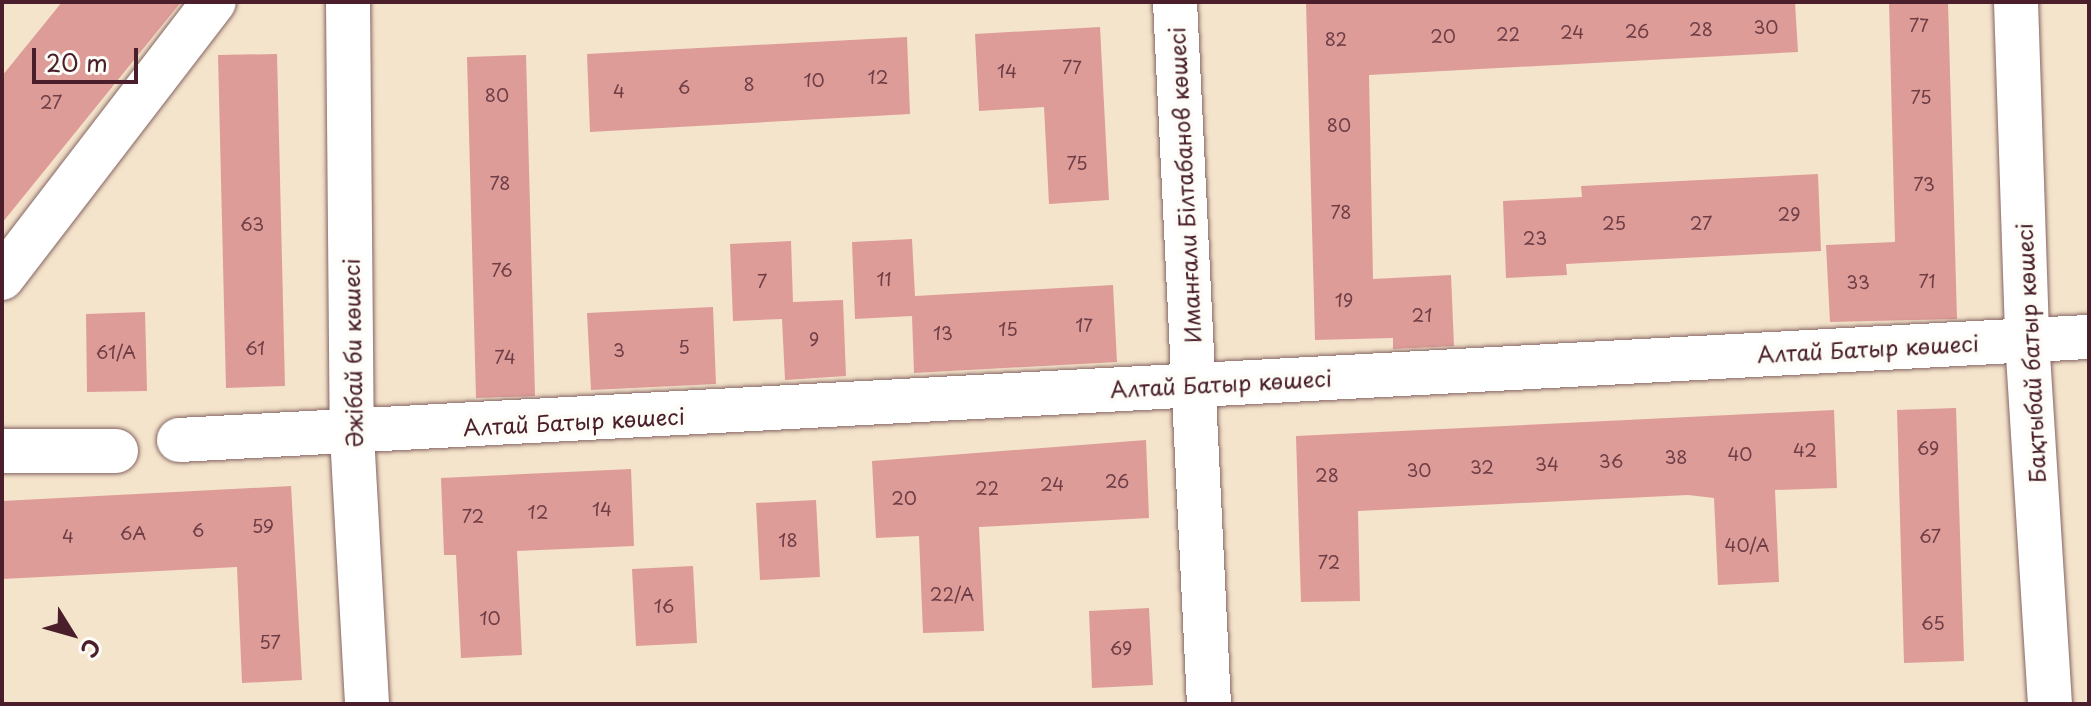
<!DOCTYPE html>
<meta charset="utf-8">
<style>
body{margin:0}
#map{position:relative;width:2091px;height:706px;overflow:hidden;background:#f4e4cb;font-family:"Playpen Sans",sans-serif}
div>[style]{position:absolute}
.building>*{inset:0;background:#de9c98}
.roads{filter:drop-shadow(0 0 2px #866463) drop-shadow(0 0 2px #866463)}
.minor>*{height:44px;margin:-22px;padding:0 22px;transform-origin:22px;border-radius:22px;background:#fff}
span{translate:-50% -50%;white-space:nowrap;text-align:center;line-height:1.15;-webkit-text-stroke:8px #fdfcf7;paint-order:stroke}
.number-label{font-size:18px;color:#6f3e46}
.number-label span{-webkit-text-stroke-width:0}
.street-label{font-size:22px;color:#4a1f2b}
.frame{position:absolute;inset:0;border:4px solid #4a1f2b;pointer-events:none}
.north{position:absolute;left:32px;top:594px;width:80px;height:80px;-webkit-text-stroke:6px #fdfcf7;paint-order:stroke;rotate:127deg;font-size:22px;font-weight:700;line-height:32px;text-align:center;color:#4a1f2b}
.north::after{content:'';display:block;margin:auto;width:28px;height:36px;background:#4a1f2b;clip-path:polygon(50% 0,100% 100%,50% 72%,0 100%)}
.scale{position:absolute;left:32px;top:48px;width:106px;height:36px;box-sizing:border-box;border:4px solid #4a1f2b;border-top:0;padding-left:10px;font-size:24px;line-height:28px;white-space:nowrap;color:#4a1f2b;-webkit-text-stroke:6px #fdfcf7;paint-order:stroke}
</style>
<div id="map">
<div class="building">
<div style="clip-path:polygon(62px 2px,181px 2px,2px 223px,2px 76px)"></div>
<div style="clip-path:polygon(1306px 2px,1795px 2px,1798px 52px,1369px 75px,1373px 279px,1451px 275px,1454px 346px,1393px 349px,1393px 338px,1315px 340px)"></div>
<div style="clip-path:polygon(1889px 2px,1948px 2px,1957px 319px,1830px 322px,1826px 245px,1895px 242px)"></div>
<div style="clip-path:polygon(1100px 27px,1109px 200px,1049px 204px,1044px 107px,979px 111px,975px 34px)"></div>
<div style="clip-path:polygon(907px 37px,910px 114px,590px 132px,587px 54px)"></div>
<div style="clip-path:polygon(277px 54px,285px 386px,226px 388px,218px 55px)"></div>
<div style="clip-path:polygon(526px 55px,535px 396px,476px 398px,467px 57px)"></div>
<div style="clip-path:polygon(1818px 174px,1821px 251px,1566px 264px,1567px 275px,1506px 278px,1503px 201px,1582px 197px,1581px 186px)"></div>
<div style="clip-path:polygon(912px 239px,915px 296px,1113px 285px,1117px 362px,914px 373px,912px 316px,855px 319px,852px 242px)"></div>
<div style="clip-path:polygon(791px 241px,793px 302px,843px 300px,846px 376px,785px 380px,782px 319px,733px 321px,730px 244px)"></div>
<div style="clip-path:polygon(713px 307px,716px 384px,591px 390px,587px 313px)"></div>
<div style="clip-path:polygon(145px 312px,147px 391px,87px 392px,86px 314px)"></div>
<div style="clip-path:polygon(1956px 408px,1964px 661px,1904px 663px,1897px 410px)"></div>
<div style="clip-path:polygon(1834px 410px,1837px 488px,1775px 490px,1779px 582px,1718px 585px,1714px 498px,1688px 495px,1358px 511px,1360px 601px,1301px 602px,1296px 436px)"></div>
<div style="clip-path:polygon(1146px 440px,1149px 518px,979px 527px,984px 631px,923px 633px,919px 536px,876px 538px,872px 461px)"></div>
<div style="clip-path:polygon(631px 469px,634px 546px,517px 551px,522px 655px,461px 658px,456px 555px,444px 555px,441px 478px)"></div>
<div style="clip-path:polygon(291px 486px,302px 680px,242px 683px,237px 567px,2px 579px,2px 501px)"></div>
<div style="clip-path:polygon(816px 500px,820px 577px,760px 580px,756px 503px)"></div>
<div style="clip-path:polygon(693px 566px,697px 643px,636px 646px,632px 569px)"></div>
<div style="clip-path:polygon(1149px 608px,1153px 685px,1092px 688px,1089px 611px)"></div>
</div>
<div class="roads">
<div class="minor">
<div style="left:348px;top:2px;width:433px;rotate:89.5deg"></div>
<div style="left:352px;top:435px;width:269px;rotate:86.8deg"></div>
<div style="left:1175px;top:2px;width:703px;rotate:87.23deg"></div>
<div style="left:2016px;top:2px;width:337px;rotate:88.1deg"></div>
<div style="left:2027px;top:339px;width:366px;rotate:86.4deg"></div>
<div style="left:2px;top:278px;width:348px;rotate:-52.5deg"></div>
<div style="left:179px;top:440px;width:1913px;rotate:-3.09deg"></div>
<div style="left:2px;top:451px;width:114px"></div>
</div>
</div>
<div class="number-label">
<span style="left:1919px;top:25px">77</span>
<span style="left:1766px;top:27px">30</span>
<span style="left:1701px;top:29px">28</span>
<span style="left:1637px;top:31px">26</span>
<span style="left:1572px;top:32px">24</span>
<span style="left:1508px;top:34px">22</span>
<span style="left:1443px;top:36px">20</span>
<span style="left:1336px;top:39px">82</span>
<span style="left:1072px;top:67px">77</span>
<span style="left:1007px;top:71px">14</span>
<span style="left:878px;top:77px">12</span>
<span style="left:814px;top:80px">10</span>
<span style="left:749px;top:84px">8</span>
<span style="left:684px;top:87px">6</span>
<span style="left:619px;top:91px">4</span>
<span style="left:497px;top:95px">80</span>
<span style="left:1921px;top:97px">75</span>
<span style="left:51px;top:102px">27</span>
<span style="left:1339px;top:125px">80</span>
<span style="left:1077px;top:163px">75</span>
<span style="left:500px;top:183px">78</span>
<span style="left:1924px;top:184px">73</span>
<span style="left:1341px;top:212px">78</span>
<span style="left:1789px;top:214px">29</span>
<span style="left:1614px;top:223px">25</span>
<span style="left:1701px;top:223px">27</span>
<span style="left:252px;top:224px">63</span>
<span style="left:1535px;top:238px">23</span>
<span style="left:502px;top:270px">76</span>
<span style="left:884px;top:279px">11</span>
<span style="left:762px;top:281px">7</span>
<span style="left:1927px;top:281px">71</span>
<span style="left:1858px;top:282px">33</span>
<span style="left:1344px;top:300px">19</span>
<span style="left:1422px;top:315px">21</span>
<span style="left:1084px;top:325px">17</span>
<span style="left:1008px;top:329px">15</span>
<span style="left:943px;top:333px">13</span>
<span style="left:814px;top:339px">9</span>
<span style="left:684px;top:347px">5</span>
<span style="left:255px;top:348px">61</span>
<span style="left:619px;top:350px">3</span>
<span style="left:116px;top:352px">61/А</span>
<span style="left:505px;top:357px">74</span>
<span style="left:1928px;top:448px">69</span>
<span style="left:1805px;top:450px">42</span>
<span style="left:1740px;top:454px">40</span>
<span style="left:1676px;top:457px">38</span>
<span style="left:1611px;top:461px">36</span>
<span style="left:1547px;top:464px">34</span>
<span style="left:1482px;top:467px">32</span>
<span style="left:1419px;top:470px">30</span>
<span style="left:1327px;top:475px">28</span>
<span style="left:1117px;top:481px">26</span>
<span style="left:1052px;top:484px">24</span>
<span style="left:987px;top:488px">22</span>
<span style="left:904px;top:498px">20</span>
<span style="left:602px;top:509px">14</span>
<span style="left:538px;top:512px">12</span>
<span style="left:473px;top:516px">72</span>
<span style="left:263px;top:526px">59</span>
<span style="left:198px;top:530px">6</span>
<span style="left:133px;top:533px">6А</span>
<span style="left:68px;top:536px">4</span>
<span style="left:1930px;top:536px">67</span>
<span style="left:788px;top:540px">18</span>
<span style="left:1747px;top:545px">40/А</span>
<span style="left:1329px;top:562px">72</span>
<span style="left:952px;top:594px">22/А</span>
<span style="left:664px;top:606px">16</span>
<span style="left:490px;top:618px">10</span>
<span style="left:1933px;top:623px">65</span>
<span style="left:270px;top:642px">57</span>
<span style="left:1121px;top:648px">69</span>
</div>
<div class="street-label">
<span style="left:1184px;top:185px;rotate:-93deg">Иманғали Білтабанов көшесі</span>
<span style="left:1868px;top:348px;rotate:-3deg">Алтай Батыр көшесі</span>
<span style="left:352px;top:353px;rotate:-91deg">Әжібай би көшесі</span>
<span style="left:2030px;top:353px;rotate:-93deg">Бақтыбай батыр көшесі</span>
<span style="left:1221px;top:383px;rotate:-3deg">Алтай Батыр көшесі</span>
<span style="left:574px;top:421px;rotate:-3deg">Алтай Батыр көшесі</span>
</div>
<div class="frame"></div>
<div class="north">С</div>
<div class="scale">20 m</div>
</div>
